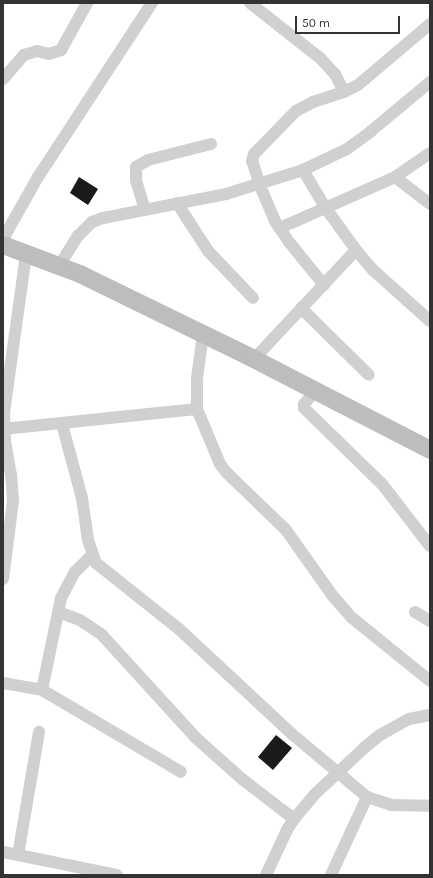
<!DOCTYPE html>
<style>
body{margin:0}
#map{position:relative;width:433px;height:878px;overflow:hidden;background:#fff;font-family:Karla,sans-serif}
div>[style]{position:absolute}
.building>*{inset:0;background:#1a1a1a}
.street>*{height:12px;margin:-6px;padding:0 6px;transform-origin:6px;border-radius:6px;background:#d0d0d0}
.secondary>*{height:18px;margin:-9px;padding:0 9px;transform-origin:9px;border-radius:9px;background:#bdbdbd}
span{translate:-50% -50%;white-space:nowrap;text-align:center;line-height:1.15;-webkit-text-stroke:4px #fff;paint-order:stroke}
.frame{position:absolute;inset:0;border:4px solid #333;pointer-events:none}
.scale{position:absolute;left:295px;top:16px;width:105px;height:18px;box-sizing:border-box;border:2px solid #333;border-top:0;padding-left:5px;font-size:12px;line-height:14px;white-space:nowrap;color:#333;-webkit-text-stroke:3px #fff;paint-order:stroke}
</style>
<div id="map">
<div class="building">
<div style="clip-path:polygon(79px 177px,98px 189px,88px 205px,70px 193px)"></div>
<div style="clip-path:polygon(276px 735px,292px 748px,273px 770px,258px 757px)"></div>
</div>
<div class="street">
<div style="left:250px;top:3px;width:89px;rotate:38.2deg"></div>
<div style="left:320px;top:58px;width:22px;rotate:47deg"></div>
<div style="left:335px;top:74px;width:20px;rotate:63deg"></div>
<div style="left:3px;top:79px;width:32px;rotate:-49deg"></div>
<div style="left:24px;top:55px;width:14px;rotate:-17deg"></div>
<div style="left:37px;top:51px;width:12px;rotate:14deg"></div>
<div style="left:49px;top:54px;width:13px;rotate:-18deg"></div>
<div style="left:61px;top:50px;width:54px;rotate:-61deg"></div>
<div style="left:303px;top:170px;width:43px;rotate:59.3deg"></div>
<div style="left:325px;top:207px;width:53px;rotate:54.2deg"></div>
<div style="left:356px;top:250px;width:26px;rotate:50deg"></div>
<div style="left:373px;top:270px;width:76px;rotate:41.8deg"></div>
<div style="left:395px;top:177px;width:42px;rotate:-34.4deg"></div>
<div style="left:177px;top:203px;width:57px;rotate:57.1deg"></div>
<div style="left:208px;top:251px;width:65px;rotate:46.2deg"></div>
<div style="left:145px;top:210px;width:31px;rotate:-107deg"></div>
<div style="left:136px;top:180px;width:13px;rotate:-90deg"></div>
<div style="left:136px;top:167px;width:14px;rotate:-30deg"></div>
<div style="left:148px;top:160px;width:65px;rotate:-14.3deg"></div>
<div style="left:280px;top:228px;width:126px;rotate:-23.9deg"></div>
<div style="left:395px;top:177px;width:44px;rotate:37.6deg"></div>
<div style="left:3px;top:239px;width:71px;rotate:-60.6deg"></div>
<div style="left:38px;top:177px;width:208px;rotate:-56.8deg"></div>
<div style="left:59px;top:266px;width:36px;rotate:-58deg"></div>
<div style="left:78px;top:236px;width:20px;rotate:-45deg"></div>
<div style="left:92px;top:222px;width:12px;rotate:-20deg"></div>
<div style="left:103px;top:218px;width:125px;rotate:-11deg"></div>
<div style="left:226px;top:194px;width:81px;rotate:-17.3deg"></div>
<div style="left:303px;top:170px;width:49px;rotate:-25.5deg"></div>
<div style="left:347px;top:149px;width:29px;rotate:-36deg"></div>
<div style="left:370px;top:132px;width:78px;rotate:-39.8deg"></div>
<div style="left:324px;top:285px;width:55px;rotate:-129.1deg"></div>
<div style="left:289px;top:242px;width:25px;rotate:-124deg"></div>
<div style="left:275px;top:221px;width:39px;rotate:-113deg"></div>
<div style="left:260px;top:185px;width:25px;rotate:-108deg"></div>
<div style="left:252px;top:161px;width:7px;rotate:-74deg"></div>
<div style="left:254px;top:154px;width:60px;rotate:-45.7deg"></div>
<div style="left:296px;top:111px;width:19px;rotate:-28deg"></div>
<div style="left:313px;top:102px;width:33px;rotate:-18deg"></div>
<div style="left:344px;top:92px;width:16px;rotate:-27deg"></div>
<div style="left:358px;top:85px;width:94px;rotate:-40.3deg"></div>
<div style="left:301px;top:308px;width:95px;rotate:44.6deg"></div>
<div style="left:254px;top:359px;width:149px;rotate:-46.9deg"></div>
<div style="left:315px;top:391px;width:17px;rotate:130deg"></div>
<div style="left:304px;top:404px;width:4px;rotate:90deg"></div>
<div style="left:304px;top:408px;width:109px;rotate:44.3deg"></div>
<div style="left:382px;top:484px;width:78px;rotate:52.3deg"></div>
<div style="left:197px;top:409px;width:60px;rotate:67.3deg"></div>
<div style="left:220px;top:464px;width:10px;rotate:53deg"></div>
<div style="left:226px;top:472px;width:83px;rotate:44deg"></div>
<div style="left:286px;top:530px;width:80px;rotate:54.7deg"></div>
<div style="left:332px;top:595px;width:29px;rotate:49deg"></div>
<div style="left:351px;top:617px;width:102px;rotate:39deg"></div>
<div style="left:62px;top:424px;width:77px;rotate:74.9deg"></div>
<div style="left:82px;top:498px;width:42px;rotate:81.9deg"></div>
<div style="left:88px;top:540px;width:24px;rotate:71deg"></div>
<div style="left:96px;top:563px;width:106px;rotate:38.5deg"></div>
<div style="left:179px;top:629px;width:154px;rotate:42.9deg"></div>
<div style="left:292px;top:734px;width:98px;rotate:40deg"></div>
<div style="left:367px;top:797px;width:25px;rotate:18deg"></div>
<div style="left:391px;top:805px;width:39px;rotate:1deg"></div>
<div style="left:3px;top:429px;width:195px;rotate:-5.9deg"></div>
<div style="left:197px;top:409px;width:31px;rotate:-90deg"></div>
<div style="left:197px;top:378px;width:44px;rotate:-82.2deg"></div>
<div style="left:3px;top:579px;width:79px;rotate:-82.7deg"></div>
<div style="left:13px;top:501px;width:26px;rotate:-94deg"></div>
<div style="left:11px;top:475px;width:35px;rotate:-100deg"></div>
<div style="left:5px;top:441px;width:28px;rotate:-92deg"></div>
<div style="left:4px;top:413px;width:161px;rotate:-82.1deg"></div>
<div style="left:58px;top:612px;width:23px;rotate:20deg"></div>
<div style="left:80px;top:620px;width:27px;rotate:34deg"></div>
<div style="left:102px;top:635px;width:139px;rotate:47.6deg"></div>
<div style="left:196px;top:738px;width:62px;rotate:41.7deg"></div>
<div style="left:242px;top:779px;width:66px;rotate:37.6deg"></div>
<div style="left:415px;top:612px;width:17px;rotate:31deg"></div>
<div style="left:3px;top:683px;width:40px;rotate:10deg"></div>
<div style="left:42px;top:690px;width:94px;rotate:-78.3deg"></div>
<div style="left:61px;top:598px;width:30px;rotate:-62deg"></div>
<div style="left:75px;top:572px;width:24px;rotate:-45deg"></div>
<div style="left:42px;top:690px;width:161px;rotate:30.5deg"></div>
<div style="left:3px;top:852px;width:116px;rotate:11.4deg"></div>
<div style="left:18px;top:855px;width:125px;rotate:-80.3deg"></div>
<div style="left:266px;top:875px;width:50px;rotate:-65deg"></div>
<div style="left:287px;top:830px;width:13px;rotate:-58deg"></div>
<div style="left:294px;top:819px;width:31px;rotate:-50deg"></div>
<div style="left:314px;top:795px;width:69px;rotate:-43.2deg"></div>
<div style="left:364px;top:748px;width:21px;rotate:-39deg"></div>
<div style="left:380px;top:735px;width:33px;rotate:-29deg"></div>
<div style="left:409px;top:719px;width:21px;rotate:-11deg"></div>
<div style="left:331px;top:875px;width:86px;rotate:-65.2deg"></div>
</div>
<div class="secondary">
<div style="left:3px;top:245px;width:82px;rotate:20.6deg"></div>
<div style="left:80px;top:274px;width:194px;rotate:26deg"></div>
<div style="left:254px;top:359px;width:198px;rotate:27.3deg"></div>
</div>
<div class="frame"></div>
<div class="scale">50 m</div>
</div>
